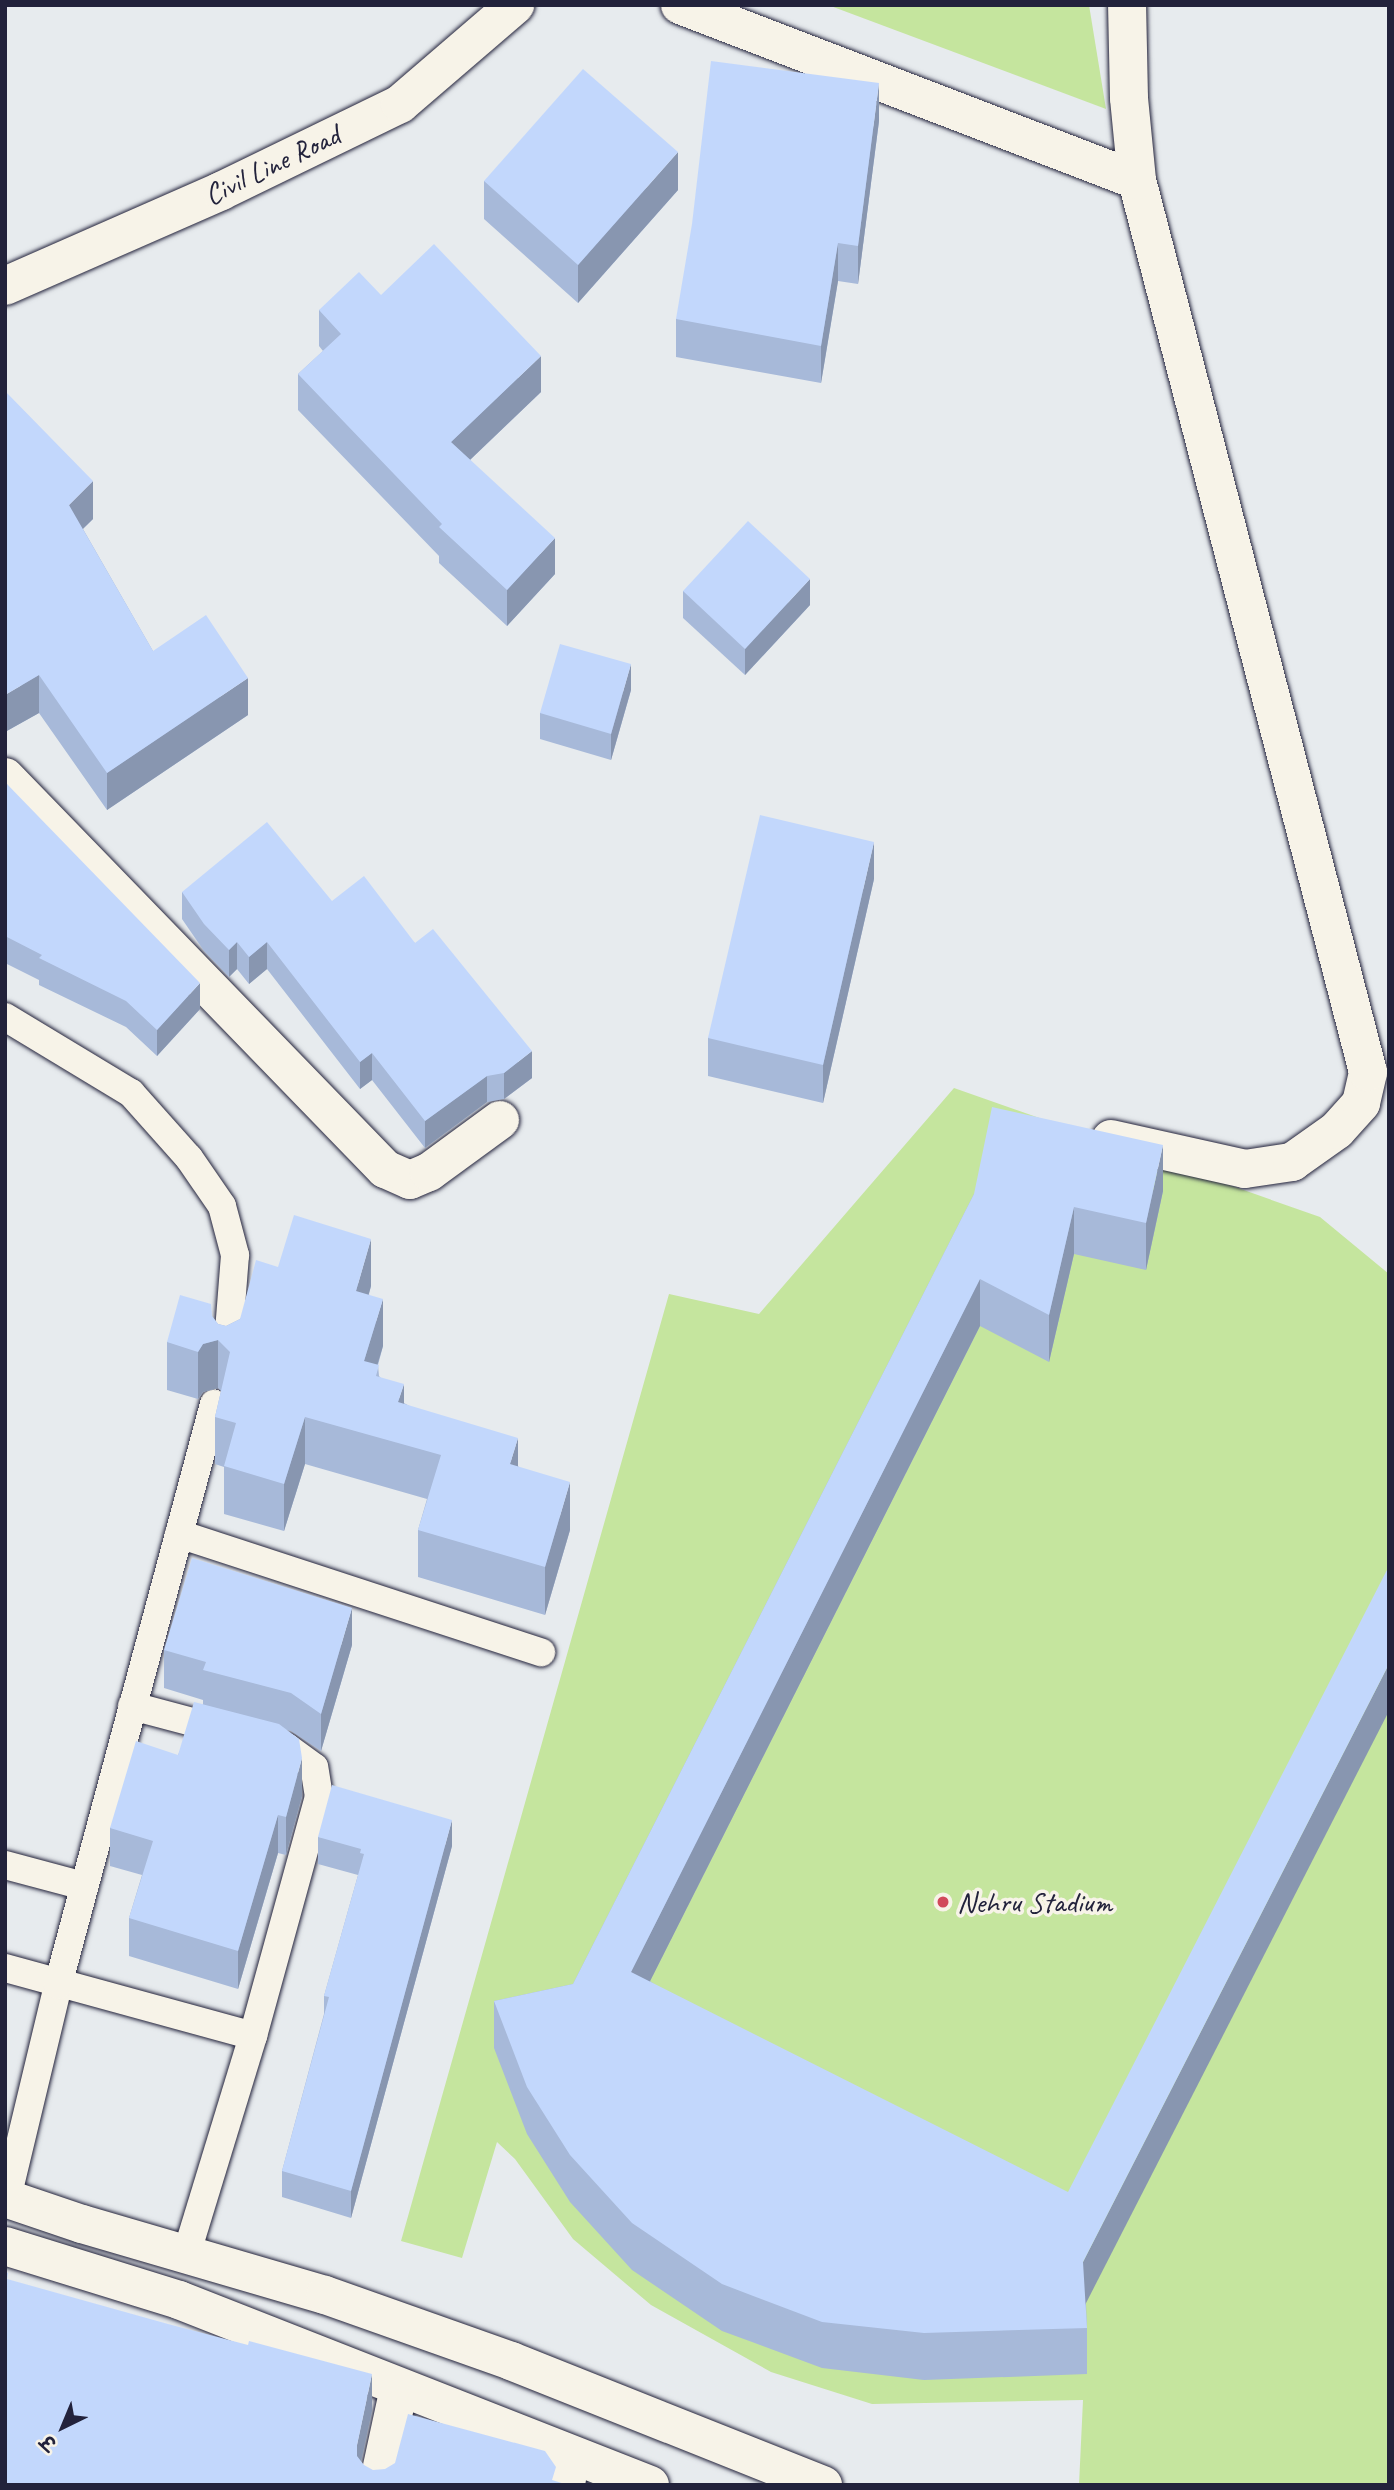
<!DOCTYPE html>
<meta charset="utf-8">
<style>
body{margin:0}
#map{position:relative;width:1394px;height:2490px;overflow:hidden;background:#e7ebee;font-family:Caveat,"Playpen Sans Deva",sans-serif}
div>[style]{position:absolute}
.green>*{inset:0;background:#c5e59e}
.roads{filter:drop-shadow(0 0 2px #22223b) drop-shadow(0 0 2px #22223b)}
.service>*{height:28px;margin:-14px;padding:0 14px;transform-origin:14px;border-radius:14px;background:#f7f3e8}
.minor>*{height:38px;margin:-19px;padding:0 19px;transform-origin:19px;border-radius:19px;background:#f7f3e8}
.tertiary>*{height:38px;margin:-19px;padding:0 19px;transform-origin:19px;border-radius:19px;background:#f7f3e8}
.secondary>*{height:38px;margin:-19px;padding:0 19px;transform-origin:19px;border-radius:19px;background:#f7f3e8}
.wall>*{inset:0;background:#a7b9d9}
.shaded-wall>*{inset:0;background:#8896b0}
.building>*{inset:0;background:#c2d7fc}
.dots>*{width:19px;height:19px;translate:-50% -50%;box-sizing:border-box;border:4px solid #f7f3e8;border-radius:50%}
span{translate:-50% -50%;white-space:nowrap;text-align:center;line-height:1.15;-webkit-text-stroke:7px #f7f3e8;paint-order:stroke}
.street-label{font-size:30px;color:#22223b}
.poi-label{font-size:30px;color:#22223b}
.left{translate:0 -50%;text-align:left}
.frame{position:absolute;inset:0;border:7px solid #22223b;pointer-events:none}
.north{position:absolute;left:28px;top:2392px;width:70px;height:70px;-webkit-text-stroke:5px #f7f3e8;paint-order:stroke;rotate:223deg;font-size:19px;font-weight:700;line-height:28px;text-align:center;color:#22223b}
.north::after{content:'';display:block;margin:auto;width:24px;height:32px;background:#22223b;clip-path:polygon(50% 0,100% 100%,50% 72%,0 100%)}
</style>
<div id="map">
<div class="green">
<div style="clip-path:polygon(828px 5px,1089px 5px,1106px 109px)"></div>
<div style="clip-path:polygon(954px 1088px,1320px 1217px,1389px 1274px,1389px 2485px,1079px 2485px,1083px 2400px,872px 2404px,771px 2372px,651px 2305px,573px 2239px,515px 2159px,497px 2142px,462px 2258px,401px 2241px,669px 1294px,759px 1314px)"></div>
</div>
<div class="roads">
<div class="service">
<div style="left:5px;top:1017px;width:147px;rotate:31.1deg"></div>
<div style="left:131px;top:1093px;width:87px;rotate:48.3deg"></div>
<div style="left:189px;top:1158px;width:58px;rotate:55.5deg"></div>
<div style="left:222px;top:1206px;width:51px;rotate:75.1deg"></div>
<div style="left:235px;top:1255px;width:102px;rotate:94.5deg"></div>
<div style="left:179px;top:1534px;width:381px;rotate:18.1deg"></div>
<div style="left:132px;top:1706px;width:97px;rotate:14.9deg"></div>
<div style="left:5px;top:1865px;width:82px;rotate:14.9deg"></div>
<div style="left:5px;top:1968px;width:257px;rotate:15.3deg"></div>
<div style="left:7px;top:2198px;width:219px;rotate:-76.5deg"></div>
<div style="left:58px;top:1985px;width:602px;rotate:-74.97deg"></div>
<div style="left:187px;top:2252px;width:226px;rotate:-73deg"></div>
<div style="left:253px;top:2036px;width:248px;rotate:-74.6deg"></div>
<div style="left:319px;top:1797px;width:30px;rotate:-99deg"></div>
<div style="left:314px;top:1767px;width:34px;rotate:-144deg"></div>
<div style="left:286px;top:1747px;width:19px;rotate:-164deg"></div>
</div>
<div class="minor">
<div style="left:680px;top:5px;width:489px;rotate:21deg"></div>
<div style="left:5px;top:777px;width:546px;rotate:45.89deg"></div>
<div style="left:385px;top:1169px;width:27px;rotate:24deg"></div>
<div style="left:410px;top:1180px;width:21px;rotate:-23deg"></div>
<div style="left:429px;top:1172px;width:88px;rotate:-36.2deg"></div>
<div style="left:1111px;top:1139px;width:137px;rotate:12.6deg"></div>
<div style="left:1245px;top:1169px;width:48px;rotate:-8.5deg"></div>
<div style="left:1292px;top:1162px;width:55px;rotate:-35.4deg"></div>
<div style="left:1337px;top:1130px;width:36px;rotate:-48deg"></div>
<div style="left:1361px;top:1103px;width:32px;rotate:-77deg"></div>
<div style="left:1368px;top:1072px;width:921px;rotate:-104.52deg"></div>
<div style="left:1137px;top:180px;width:82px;rotate:-95.6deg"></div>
<div style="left:1129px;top:98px;width:93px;rotate:-91.2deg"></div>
<div style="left:378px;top:2485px;width:99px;rotate:-77.8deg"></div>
<div style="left:566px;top:2485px;width:30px;rotate:-81deg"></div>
</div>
<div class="tertiary">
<div style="left:5px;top:286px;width:236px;rotate:-23.7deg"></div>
<div style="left:221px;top:191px;width:199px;rotate:-25.9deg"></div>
<div style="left:400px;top:104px;width:152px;rotate:-40.7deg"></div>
</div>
<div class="secondary">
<div style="left:5px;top:2198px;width:81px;rotate:18.7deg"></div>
<div style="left:82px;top:2224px;width:253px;rotate:16.3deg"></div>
<div style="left:325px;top:2295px;width:197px;rotate:19.5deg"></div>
<div style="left:511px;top:2361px;width:336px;rotate:21.7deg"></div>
<div style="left:5px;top:2246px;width:182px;rotate:17.2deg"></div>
<div style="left:179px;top:2300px;width:506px;rotate:21.44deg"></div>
</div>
</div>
<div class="wall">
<div style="clip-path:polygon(879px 121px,858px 284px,838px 281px,821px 383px,676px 357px,676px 319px)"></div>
<div style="clip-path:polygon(484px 181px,678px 190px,578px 303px,484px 219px)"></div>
<div style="clip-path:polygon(381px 295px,541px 392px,470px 460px,555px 574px,507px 626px,439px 563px,439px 556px,298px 410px,298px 374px,323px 351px,319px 346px,319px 310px)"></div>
<div style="clip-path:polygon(93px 481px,93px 519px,83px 529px,153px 651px,248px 715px,107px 810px,39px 713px,5px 732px)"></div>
<div style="clip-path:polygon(683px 591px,810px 605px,745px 675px,683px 618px)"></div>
<div style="clip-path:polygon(631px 690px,611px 760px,540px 739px,540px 713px)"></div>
<div style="clip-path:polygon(5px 782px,200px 1009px,157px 1056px,126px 1027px,39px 985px,39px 980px,5px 963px)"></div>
<div style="clip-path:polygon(874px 879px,823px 1103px,708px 1076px,708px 1038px)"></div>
<div style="clip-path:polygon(182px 892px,332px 901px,415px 943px,532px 1078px,504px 1099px,487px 1102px,425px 1148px,372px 1080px,360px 1089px,267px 969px,249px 984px,237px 969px,229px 977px,204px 951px,182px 919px)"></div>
<div style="clip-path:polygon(1163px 1191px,1146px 1270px,1074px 1254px,1049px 1362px,980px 1326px,650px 1981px,1086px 2304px,1087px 2328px,1087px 2374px,924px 2380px,822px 2368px,722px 2331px,632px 2270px,570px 2202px,527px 2134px,494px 2048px,494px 2001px,573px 1984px,974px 1194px)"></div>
<div style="clip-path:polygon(278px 1267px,371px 1286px,369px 1294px,383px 1346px,378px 1365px,379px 1376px,404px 1403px,518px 1466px,570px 1530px,545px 1615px,418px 1577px,418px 1530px,427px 1499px,305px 1464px,284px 1531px,224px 1514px,224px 1467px,215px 1464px,215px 1417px,221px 1391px,218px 1388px,203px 1392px,198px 1399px,167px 1390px,167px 1342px,212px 1316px,218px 1324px,226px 1326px,240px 1319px)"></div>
<div style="clip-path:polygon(352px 1645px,321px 1751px,291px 1731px,287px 1730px,302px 1796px,286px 1855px,278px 1853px,238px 1989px,129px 1956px,129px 1918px,142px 1875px,110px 1866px,110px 1828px,178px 1755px,203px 1704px,203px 1700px,164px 1688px,164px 1650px)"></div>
<div style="clip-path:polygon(318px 1837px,452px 1846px,351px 2218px,282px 2197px,282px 2171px,324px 2014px,324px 1996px,358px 1875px,318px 1864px)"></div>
</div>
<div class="shaded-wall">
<div style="clip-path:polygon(879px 83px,879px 121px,858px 284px,858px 246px)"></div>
<div style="clip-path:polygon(678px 152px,678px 190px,578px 303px,578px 265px)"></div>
<div style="clip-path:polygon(838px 243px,838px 281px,821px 383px,821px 346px)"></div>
<div style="clip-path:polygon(541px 356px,541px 392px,451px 478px,451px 442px)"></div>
<div style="clip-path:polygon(93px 481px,93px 519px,69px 542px,69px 505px)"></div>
<div style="clip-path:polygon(555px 538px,555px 574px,507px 626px,507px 590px)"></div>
<div style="clip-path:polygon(810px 579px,810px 605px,745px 675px,745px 649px)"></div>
<div style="clip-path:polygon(631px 664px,631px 690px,611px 760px,611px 734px)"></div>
<div style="clip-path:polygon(39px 675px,39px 713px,5px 732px,5px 695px)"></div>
<div style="clip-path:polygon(248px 678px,248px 715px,107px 810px,107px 773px)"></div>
<div style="clip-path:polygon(874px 842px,874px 879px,823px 1103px,823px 1065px)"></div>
<div style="clip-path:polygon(237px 942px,237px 969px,229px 977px,229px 950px)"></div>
<div style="clip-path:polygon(267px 942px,267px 969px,249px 984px,249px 957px)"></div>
<div style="clip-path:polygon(200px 983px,200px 1009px,157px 1056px,157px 1030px)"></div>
<div style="clip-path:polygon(532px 1051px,532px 1078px,504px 1099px,504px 1073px)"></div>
<div style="clip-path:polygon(372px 1053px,372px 1080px,360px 1089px,360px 1062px)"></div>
<div style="clip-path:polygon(487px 1076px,487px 1102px,425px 1148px,425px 1121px)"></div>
<div style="clip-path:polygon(1163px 1145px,1163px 1191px,1146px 1270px,1146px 1223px)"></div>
<div style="clip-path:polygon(1074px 1207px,1074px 1254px,1049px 1362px,1049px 1315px)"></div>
<div style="clip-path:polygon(371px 1239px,371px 1286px,356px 1338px,356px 1291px)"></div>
<div style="clip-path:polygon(980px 1279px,980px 1326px,631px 2019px,631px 1972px)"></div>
<div style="clip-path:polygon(383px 1299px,383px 1346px,364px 1409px,364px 1361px)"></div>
<div style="clip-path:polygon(218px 1340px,218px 1388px,203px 1392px,198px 1399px,198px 1352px,203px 1344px)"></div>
<div style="clip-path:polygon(404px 1384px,404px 1431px,398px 1402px)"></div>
<div style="clip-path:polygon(305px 1417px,305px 1464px,284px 1531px,284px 1484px)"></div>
<div style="clip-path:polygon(518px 1438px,518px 1486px,510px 1464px)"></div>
<div style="clip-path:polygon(570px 1482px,570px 1530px,545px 1615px,545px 1567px)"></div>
<div style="clip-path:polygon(352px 1608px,352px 1645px,321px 1751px,321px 1714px)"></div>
<div style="clip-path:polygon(1389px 1664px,1389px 1711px,1083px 2309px,1083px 2262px)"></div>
<div style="clip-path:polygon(302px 1758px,302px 1796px,286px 1855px,286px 1817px)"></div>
<div style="clip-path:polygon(278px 1815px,278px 1853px,238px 1989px,238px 1951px)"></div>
<div style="clip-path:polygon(452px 1820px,452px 1846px,351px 2218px,351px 2191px)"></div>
<div style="clip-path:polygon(372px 2374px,372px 2411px,357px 2481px,357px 2445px)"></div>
</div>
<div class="building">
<div style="clip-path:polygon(711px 61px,879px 83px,858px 246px,838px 243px,821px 346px,676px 319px,692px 224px)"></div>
<div style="clip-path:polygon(583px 69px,678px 152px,578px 265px,484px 181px)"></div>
<div style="clip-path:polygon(434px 244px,541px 356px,451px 442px,555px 538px,507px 590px,439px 527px,442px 524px,298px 374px,341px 334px,319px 310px,359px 272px,381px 295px)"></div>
<div style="clip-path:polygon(5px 391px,93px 481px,69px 505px,153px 651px,206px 615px,248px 678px,107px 773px,39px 675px,5px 695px)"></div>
<div style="clip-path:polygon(748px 521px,810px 579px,745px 649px,683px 591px)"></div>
<div style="clip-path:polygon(560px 644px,631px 664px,611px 734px,540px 713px)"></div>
<div style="clip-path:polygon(5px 782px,200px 983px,157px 1030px,126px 1001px,39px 958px,42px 955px,5px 936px)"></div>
<div style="clip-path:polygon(760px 815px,874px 842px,823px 1065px,708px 1038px)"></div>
<div style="clip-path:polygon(267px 822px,332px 901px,364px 876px,415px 943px,433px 929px,532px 1051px,504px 1073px,487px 1076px,425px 1121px,372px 1053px,360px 1062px,267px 942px,249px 957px,237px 942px,229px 950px,204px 924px,182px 892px)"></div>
<div style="clip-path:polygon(992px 1107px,1163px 1145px,1146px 1223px,1074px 1207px,1049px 1315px,980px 1279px,631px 1972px,1068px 2192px,1389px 1566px,1389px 1664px,1083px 2262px,1087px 2328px,924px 2333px,822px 2322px,722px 2284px,632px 2223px,570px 2155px,527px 2087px,494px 2001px,573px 1984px,974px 1194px)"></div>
<div style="clip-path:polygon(294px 1215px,371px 1239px,356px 1291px,383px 1299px,364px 1361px,379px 1365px,376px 1376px,404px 1384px,398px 1402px,518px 1438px,510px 1464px,570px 1482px,545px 1567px,418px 1530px,441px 1455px,305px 1417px,284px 1484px,224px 1466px,236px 1423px,215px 1417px,230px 1352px,218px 1340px,203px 1344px,198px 1352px,167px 1342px,180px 1295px,211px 1304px,212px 1316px,218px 1324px,226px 1326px,240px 1319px,256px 1260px,278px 1267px)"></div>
<div style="clip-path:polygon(192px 1558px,352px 1608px,321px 1714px,291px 1693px,203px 1670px,206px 1662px,164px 1650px)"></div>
<div style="clip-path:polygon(194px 1702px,279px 1724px,299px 1739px,302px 1758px,286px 1817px,278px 1815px,238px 1951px,129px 1918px,153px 1841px,110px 1828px,136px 1741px,178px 1755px)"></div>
<div style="clip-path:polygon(332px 1785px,452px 1820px,351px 2191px,282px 2171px,329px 1997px,324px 1996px,364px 1854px,360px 1853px,361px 1849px,318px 1837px)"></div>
<div style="clip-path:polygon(5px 2272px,8px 2273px,7px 2279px,168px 2324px,248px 2345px,249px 2341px,372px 2374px,357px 2445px,357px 2456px,364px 2465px,373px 2470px,385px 2469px,395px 2463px,408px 2414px,545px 2451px,556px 2467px,552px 2480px,568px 2485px,5px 2485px)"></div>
</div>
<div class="dots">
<div style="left:943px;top:1902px;background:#d1495b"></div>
</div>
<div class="street-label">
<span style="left:272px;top:165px;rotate:-26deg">Civil Line Road</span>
</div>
<div class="poi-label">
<span class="left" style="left:957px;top:1902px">Nehru Stadium</span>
</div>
<div class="frame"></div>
<div class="north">उ</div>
</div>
